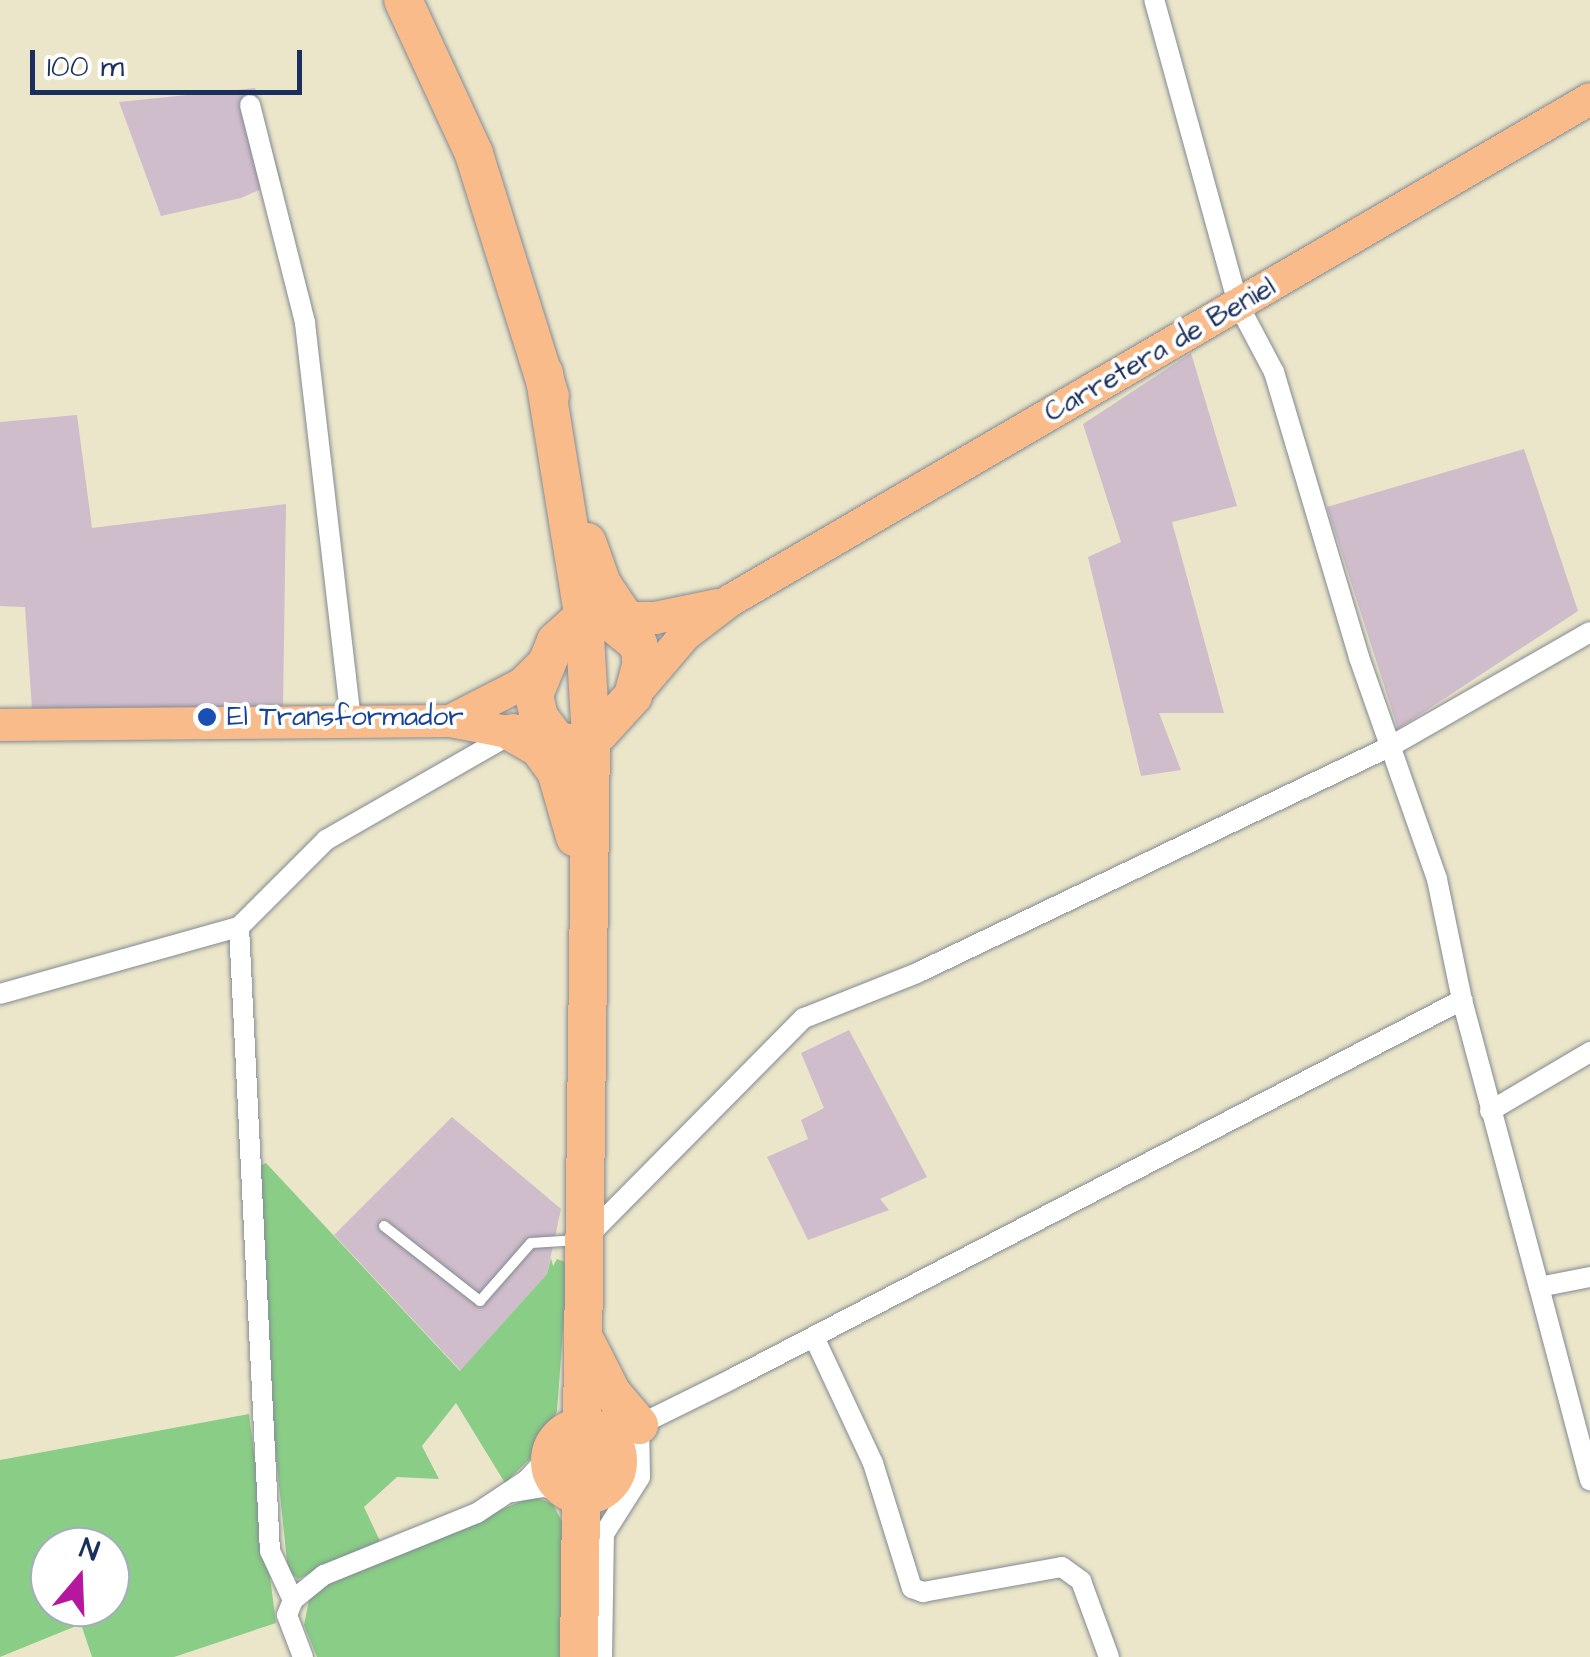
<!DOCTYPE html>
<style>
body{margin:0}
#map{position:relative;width:1590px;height:1657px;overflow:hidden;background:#ebe6c9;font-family:"Architects Daughter",sans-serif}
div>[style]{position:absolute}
.industrial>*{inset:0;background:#d0bdcc}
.green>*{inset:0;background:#89cd86}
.roads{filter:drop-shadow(0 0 2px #838a94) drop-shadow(0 0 2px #838a94)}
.lane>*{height:10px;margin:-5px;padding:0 5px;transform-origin:5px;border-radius:5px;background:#fff}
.street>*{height:20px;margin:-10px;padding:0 10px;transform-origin:10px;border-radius:10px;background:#fff}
.primary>*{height:32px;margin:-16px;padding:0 16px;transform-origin:16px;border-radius:16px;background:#fabb8b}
.highway>*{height:38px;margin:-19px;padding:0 19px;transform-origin:19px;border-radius:19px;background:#fabb8b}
.highway>.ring{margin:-19px;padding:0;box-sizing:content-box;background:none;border:38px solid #fabb8b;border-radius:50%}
.dots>*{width:28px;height:28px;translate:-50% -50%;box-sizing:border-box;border:5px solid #fff;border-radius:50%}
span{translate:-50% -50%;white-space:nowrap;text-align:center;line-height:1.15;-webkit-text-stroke:8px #fff;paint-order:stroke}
.street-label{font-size:28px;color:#1b2f5e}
.transit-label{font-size:28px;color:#164399}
.left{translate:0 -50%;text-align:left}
.north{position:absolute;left:30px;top:1527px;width:100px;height:100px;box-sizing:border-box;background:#fff;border:2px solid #a4acbf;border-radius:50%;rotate:19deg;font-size:28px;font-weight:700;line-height:40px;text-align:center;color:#1b2f5e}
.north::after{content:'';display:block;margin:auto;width:35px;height:45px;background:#b5179e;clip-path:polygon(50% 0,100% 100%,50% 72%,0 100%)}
.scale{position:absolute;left:30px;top:50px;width:272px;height:45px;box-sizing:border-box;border:5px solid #1b2f5e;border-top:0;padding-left:12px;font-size:30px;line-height:35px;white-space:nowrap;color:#1b2f5e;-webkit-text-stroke:8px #fff;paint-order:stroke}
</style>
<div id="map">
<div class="industrial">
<div style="clip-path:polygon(255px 88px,281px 180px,241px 198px,161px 216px,119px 102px)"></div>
<div style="clip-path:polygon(1191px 353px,1237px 506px,1172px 522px,1224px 713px,1159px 713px,1181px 770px,1141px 776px,1088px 557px,1121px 542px,1083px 424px)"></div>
<div style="clip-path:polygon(77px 415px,92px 528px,286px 504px,283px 711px,32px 709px,25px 607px,0 606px,0 422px)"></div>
<div style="clip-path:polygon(1524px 449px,1578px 611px,1398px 729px,1327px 507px)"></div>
<div style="clip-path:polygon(849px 1030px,927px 1177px,880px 1199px,889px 1210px,808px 1240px,767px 1157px,808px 1139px,801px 1120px,824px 1108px,801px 1053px)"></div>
<div style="clip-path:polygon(452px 1117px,561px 1209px,547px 1274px,461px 1371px,334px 1235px)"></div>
</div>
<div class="green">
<div style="clip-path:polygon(266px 1163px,460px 1371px,547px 1274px,551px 1258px,553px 1266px,557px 1259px,568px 1263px,557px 1411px,538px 1451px,505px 1483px,456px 1403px,422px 1446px,439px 1479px,397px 1477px,364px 1507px,380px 1541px,298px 1579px,288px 1571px,270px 1399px,260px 1166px)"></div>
<div style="clip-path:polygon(evenodd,249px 1414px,276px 1623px,174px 1657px,92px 1657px,81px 1624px,0 1657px,0 1460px,249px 1414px,50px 1547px,110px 1547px,110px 1607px,50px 1607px,50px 1547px)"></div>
<div style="clip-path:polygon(533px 1496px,553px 1504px,563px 1524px,564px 1657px,317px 1657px,304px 1625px,310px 1595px,321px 1587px)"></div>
</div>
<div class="roads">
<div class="lane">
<div style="left:384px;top:1226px;width:122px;rotate:38deg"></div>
<div style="left:480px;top:1301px;width:77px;rotate:-48.7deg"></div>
<div style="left:531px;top:1243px;width:48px;rotate:-3.6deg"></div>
</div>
<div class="street">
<div style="left:250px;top:105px;width:225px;rotate:75.8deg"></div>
<div style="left:305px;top:323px;width:402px;rotate:83.4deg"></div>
<div style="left:239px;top:927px;width:625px;rotate:87.16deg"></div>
<div style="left:270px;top:1551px;width:54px;rotate:64.9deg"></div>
<div style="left:0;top:994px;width:248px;rotate:-15.7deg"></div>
<div style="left:239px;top:927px;width:123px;rotate:-45deg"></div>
<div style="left:326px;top:840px;width:215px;rotate:-29.8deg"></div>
<div style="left:1462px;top:1000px;width:297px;rotate:75deg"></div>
<div style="left:1539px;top:1287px;width:52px;rotate:-11.1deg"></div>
<div style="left:1490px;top:1111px;width:116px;rotate:-30.5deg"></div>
<div style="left:585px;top:1239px;width:311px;rotate:-45.3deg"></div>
<div style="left:804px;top:1018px;width:122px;rotate:-21.7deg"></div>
<div style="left:917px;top:973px;width:526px;rotate:-25.59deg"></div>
<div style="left:1391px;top:746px;width:229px;rotate:-29.8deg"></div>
<div style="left:1539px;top:1287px;width:200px;rotate:75.2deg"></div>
<div style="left:814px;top:1337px;width:139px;rotate:64.9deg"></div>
<div style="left:873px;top:1463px;width:131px;rotate:72.7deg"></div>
<div style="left:912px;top:1588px;width:12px;rotate:20deg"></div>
<div style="left:923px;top:1592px;width:141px;rotate:-10.2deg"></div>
<div style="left:1062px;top:1567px;width:24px;rotate:36deg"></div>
<div style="left:1081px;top:1581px;width:81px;rotate:69.8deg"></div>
<div style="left:596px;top:1426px;width:43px;rotate:-1.3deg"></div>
<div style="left:639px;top:1425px;width:104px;rotate:-26.3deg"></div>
<div style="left:732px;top:1379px;width:823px;rotate:-27.44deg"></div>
<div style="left:1462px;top:1000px;width:124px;rotate:-101.7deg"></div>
<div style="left:1437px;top:879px;width:235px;rotate:-109.4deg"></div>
<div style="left:1359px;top:657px;width:297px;rotate:-106.6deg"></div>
<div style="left:1274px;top:372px;width:77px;rotate:-117.9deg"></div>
<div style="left:1238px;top:304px;width:315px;rotate:-105.4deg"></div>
<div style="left:614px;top:1472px;width:53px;rotate:-62deg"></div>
<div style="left:512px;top:1492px;width:32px;rotate:-9deg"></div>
<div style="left:544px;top:1487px;width:26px;rotate:13deg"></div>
<div style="left:303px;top:1657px;width:45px;rotate:-110.9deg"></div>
<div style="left:287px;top:1615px;width:16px;rotate:-68deg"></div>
<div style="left:293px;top:1600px;width:40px;rotate:-39deg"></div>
<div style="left:324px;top:1575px;width:165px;rotate:-22.1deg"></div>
<div style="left:477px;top:1513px;width:60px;rotate:-33.4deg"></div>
<div style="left:527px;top:1480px;width:43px;rotate:-47.8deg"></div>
<div style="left:602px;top:1657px;width:123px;rotate:-89.1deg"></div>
<div style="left:604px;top:1534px;width:67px;rotate:-57.7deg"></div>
<div style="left:640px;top:1477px;width:52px;rotate:-91.1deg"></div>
</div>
<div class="primary">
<div style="left:606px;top:618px;width:49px"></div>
<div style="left:655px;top:618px;width:63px;rotate:-11.8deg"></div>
<div style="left:634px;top:695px;width:79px;rotate:-49.6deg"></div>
<div style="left:685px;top:635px;width:58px;rotate:-37.3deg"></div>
<div style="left:731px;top:600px;width:994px;rotate:-30.25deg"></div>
<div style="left:450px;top:721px;width:81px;rotate:-27.2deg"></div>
<div style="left:522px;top:684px;width:28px;rotate:-45deg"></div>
<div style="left:0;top:725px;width:450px;rotate:-0.5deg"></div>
<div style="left:450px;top:721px;width:91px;rotate:10.8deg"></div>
</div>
<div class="highway">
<div style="left:403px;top:0;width:170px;rotate:65.2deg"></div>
<div style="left:474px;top:154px;width:254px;rotate:72.6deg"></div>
<div style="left:544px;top:373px;width:250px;rotate:80.8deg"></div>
<div style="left:584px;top:620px;width:119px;rotate:86.6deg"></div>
<div style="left:591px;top:739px;width:918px;rotate:90.75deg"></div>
<div style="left:587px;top:542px;width:45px;rotate:70.3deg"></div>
<div style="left:602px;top:584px;width:55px;rotate:56deg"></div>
<div style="left:633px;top:630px;width:15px;rotate:70deg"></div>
<div style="left:638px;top:644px;width:11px;rotate:75deg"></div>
<div style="left:641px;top:655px;width:11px;rotate:90deg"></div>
<div style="left:641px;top:666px;width:31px;rotate:105deg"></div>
<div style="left:633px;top:696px;width:49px;rotate:132.5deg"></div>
<div style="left:600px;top:732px;width:24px;rotate:147deg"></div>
<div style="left:580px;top:745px;width:23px;rotate:-170deg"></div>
<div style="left:557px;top:741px;width:30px;rotate:-127deg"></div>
<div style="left:539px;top:717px;width:23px;rotate:-103deg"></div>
<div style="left:534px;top:695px;width:58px;rotate:-67.8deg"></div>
<div style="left:556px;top:641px;width:25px;rotate:-42deg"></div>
<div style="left:575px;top:624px;width:32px;rotate:-11deg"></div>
<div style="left:606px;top:618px;width:41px;rotate:39.1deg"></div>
<div style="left:513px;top:733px;width:30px;rotate:30deg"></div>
<div style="left:539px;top:748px;width:29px;rotate:54deg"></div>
<div style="left:556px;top:771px;width:69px;rotate:73.9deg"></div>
<div style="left:587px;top:1344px;width:55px;rotate:63deg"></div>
<div style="left:612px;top:1393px;width:42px;rotate:49.8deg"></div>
<div class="ring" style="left:550px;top:1427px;width:30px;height:30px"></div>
</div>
</div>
<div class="dots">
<div style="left:207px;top:717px;background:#1a4fb4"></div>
</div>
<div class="street-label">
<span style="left:1160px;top:350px;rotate:-30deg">Carretera de Beniel</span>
</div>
<div class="transit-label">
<span class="left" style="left:227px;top:717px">El Transformador</span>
</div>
<div class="north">N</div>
<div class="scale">100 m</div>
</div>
